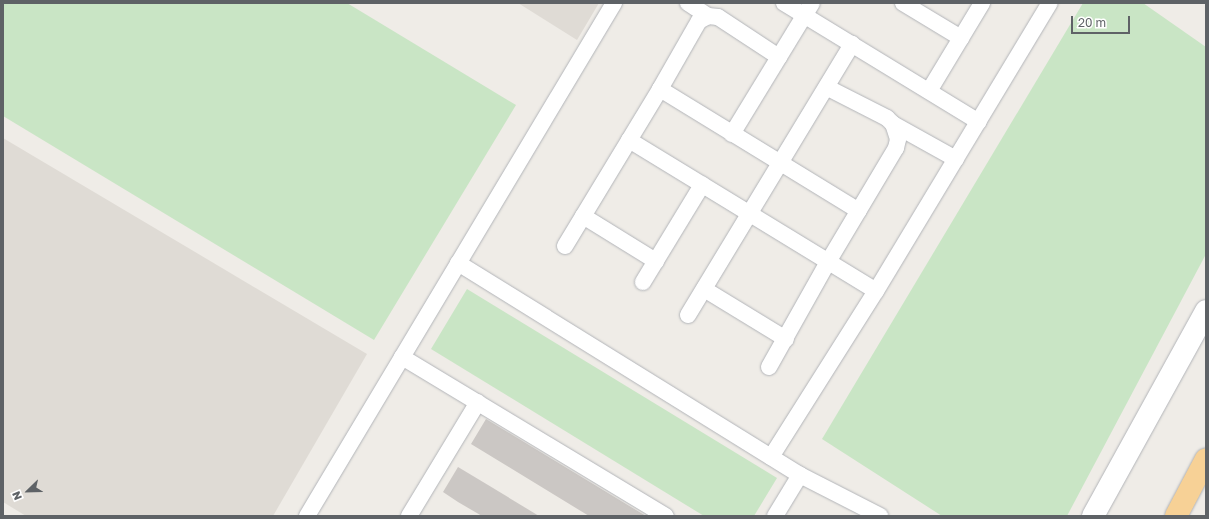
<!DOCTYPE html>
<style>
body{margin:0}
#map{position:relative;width:1209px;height:519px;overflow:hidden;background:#efece7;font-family:"Golos Text",sans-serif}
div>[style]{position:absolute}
.education>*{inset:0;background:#dfdbd5}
.green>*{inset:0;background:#c9e5c5}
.building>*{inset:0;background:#cbc7c4}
.roads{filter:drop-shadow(0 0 1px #b2b4b8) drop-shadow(0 0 1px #b2b4b8)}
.street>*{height:16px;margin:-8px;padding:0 8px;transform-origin:8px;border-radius:8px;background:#fff}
.secondary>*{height:22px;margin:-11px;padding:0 11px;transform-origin:11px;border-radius:11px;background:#fff}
.highway>*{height:22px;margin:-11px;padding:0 11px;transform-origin:11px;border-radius:11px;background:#f7d196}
span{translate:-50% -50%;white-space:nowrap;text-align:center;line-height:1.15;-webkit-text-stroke:3px #fff;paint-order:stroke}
.frame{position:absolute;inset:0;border:4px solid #5e6266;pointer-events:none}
.north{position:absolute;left:8px;top:471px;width:40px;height:40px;-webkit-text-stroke:3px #fff;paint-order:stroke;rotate:247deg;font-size:11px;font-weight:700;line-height:16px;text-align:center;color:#5e6266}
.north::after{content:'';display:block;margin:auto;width:14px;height:18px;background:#5e6266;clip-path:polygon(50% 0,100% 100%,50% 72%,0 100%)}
.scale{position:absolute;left:1071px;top:16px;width:59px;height:18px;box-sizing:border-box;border:2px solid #5e6266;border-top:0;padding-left:5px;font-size:12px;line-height:14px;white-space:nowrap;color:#5e6266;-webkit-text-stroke:3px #fff;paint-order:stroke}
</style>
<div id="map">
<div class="education">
<div style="clip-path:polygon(518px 3px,599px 3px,577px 40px)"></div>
<div style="clip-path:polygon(3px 138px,367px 354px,273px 516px,26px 516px,3px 502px)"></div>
</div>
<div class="green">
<div style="clip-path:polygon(3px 3px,347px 3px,516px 105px,374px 340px,3px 116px)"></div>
<div style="clip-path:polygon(1083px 3px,1143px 3px,1206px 47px,1206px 254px,1067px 516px,942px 516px,822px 439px)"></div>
<div style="clip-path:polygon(467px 289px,777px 478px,754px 516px,704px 516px,431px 349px)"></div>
</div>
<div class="building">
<div style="clip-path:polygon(486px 419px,636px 510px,646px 516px,589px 516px,471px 444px)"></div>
<div style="clip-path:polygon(458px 467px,488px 485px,539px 516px,482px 516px,458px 502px,443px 492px)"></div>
</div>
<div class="roads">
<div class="street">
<div style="left:688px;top:3px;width:24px;rotate:33deg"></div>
<div style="left:784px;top:3px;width:228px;rotate:31.4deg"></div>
<div style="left:903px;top:3px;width:68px;rotate:31.1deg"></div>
<div style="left:660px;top:89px;width:233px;rotate:31.5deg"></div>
<div style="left:929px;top:91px;width:103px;rotate:-58.9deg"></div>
<div style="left:893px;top:124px;width:72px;rotate:29.1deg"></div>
<div style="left:732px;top:134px;width:153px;rotate:-58.6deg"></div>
<div style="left:629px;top:140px;width:289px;rotate:31.4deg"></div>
<div style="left:583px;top:216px;width:86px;rotate:31.7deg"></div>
<div style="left:565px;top:246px;width:184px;rotate:-58.8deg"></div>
<div style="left:660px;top:89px;width:78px;rotate:-60.2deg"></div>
<div style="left:699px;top:21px;width:10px;rotate:-29deg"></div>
<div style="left:708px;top:16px;width:10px;rotate:6deg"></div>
<div style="left:718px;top:17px;width:73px;rotate:33.3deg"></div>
<div style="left:458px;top:263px;width:402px;rotate:31.8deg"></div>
<div style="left:800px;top:475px;width:90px;rotate:27.1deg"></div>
<div style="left:643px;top:282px;width:114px;rotate:-58.7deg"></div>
<div style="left:704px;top:289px;width:96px;rotate:31.4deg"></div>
<div style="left:688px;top:315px;width:317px;rotate:-58.8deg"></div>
<div style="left:402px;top:357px;width:308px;rotate:31.1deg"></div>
<div style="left:769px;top:367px;width:120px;rotate:-60.7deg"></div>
<div style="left:828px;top:262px;width:133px;rotate:-59.2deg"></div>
<div style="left:896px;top:148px;width:9px;rotate:-77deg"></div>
<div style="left:898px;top:139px;width:16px;rotate:-108deg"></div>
<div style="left:893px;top:124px;width:8px;rotate:-135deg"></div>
<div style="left:887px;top:118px;width:68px;rotate:-153.1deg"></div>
<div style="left:771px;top:457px;width:196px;rotate:-57.7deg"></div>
<div style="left:876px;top:291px;width:336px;rotate:-58.9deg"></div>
<div style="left:307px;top:516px;width:598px;rotate:-59.1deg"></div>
<div style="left:409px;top:516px;width:133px;rotate:-58.8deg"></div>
<div style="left:775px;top:516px;width:48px;rotate:-58.6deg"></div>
</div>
<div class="secondary">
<div style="left:1093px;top:516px;width:234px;rotate:-61.1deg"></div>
</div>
<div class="highway">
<div style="left:1176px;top:516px;width:64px;rotate:-62.2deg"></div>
</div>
</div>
<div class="frame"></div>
<div class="north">N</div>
<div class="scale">20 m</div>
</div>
